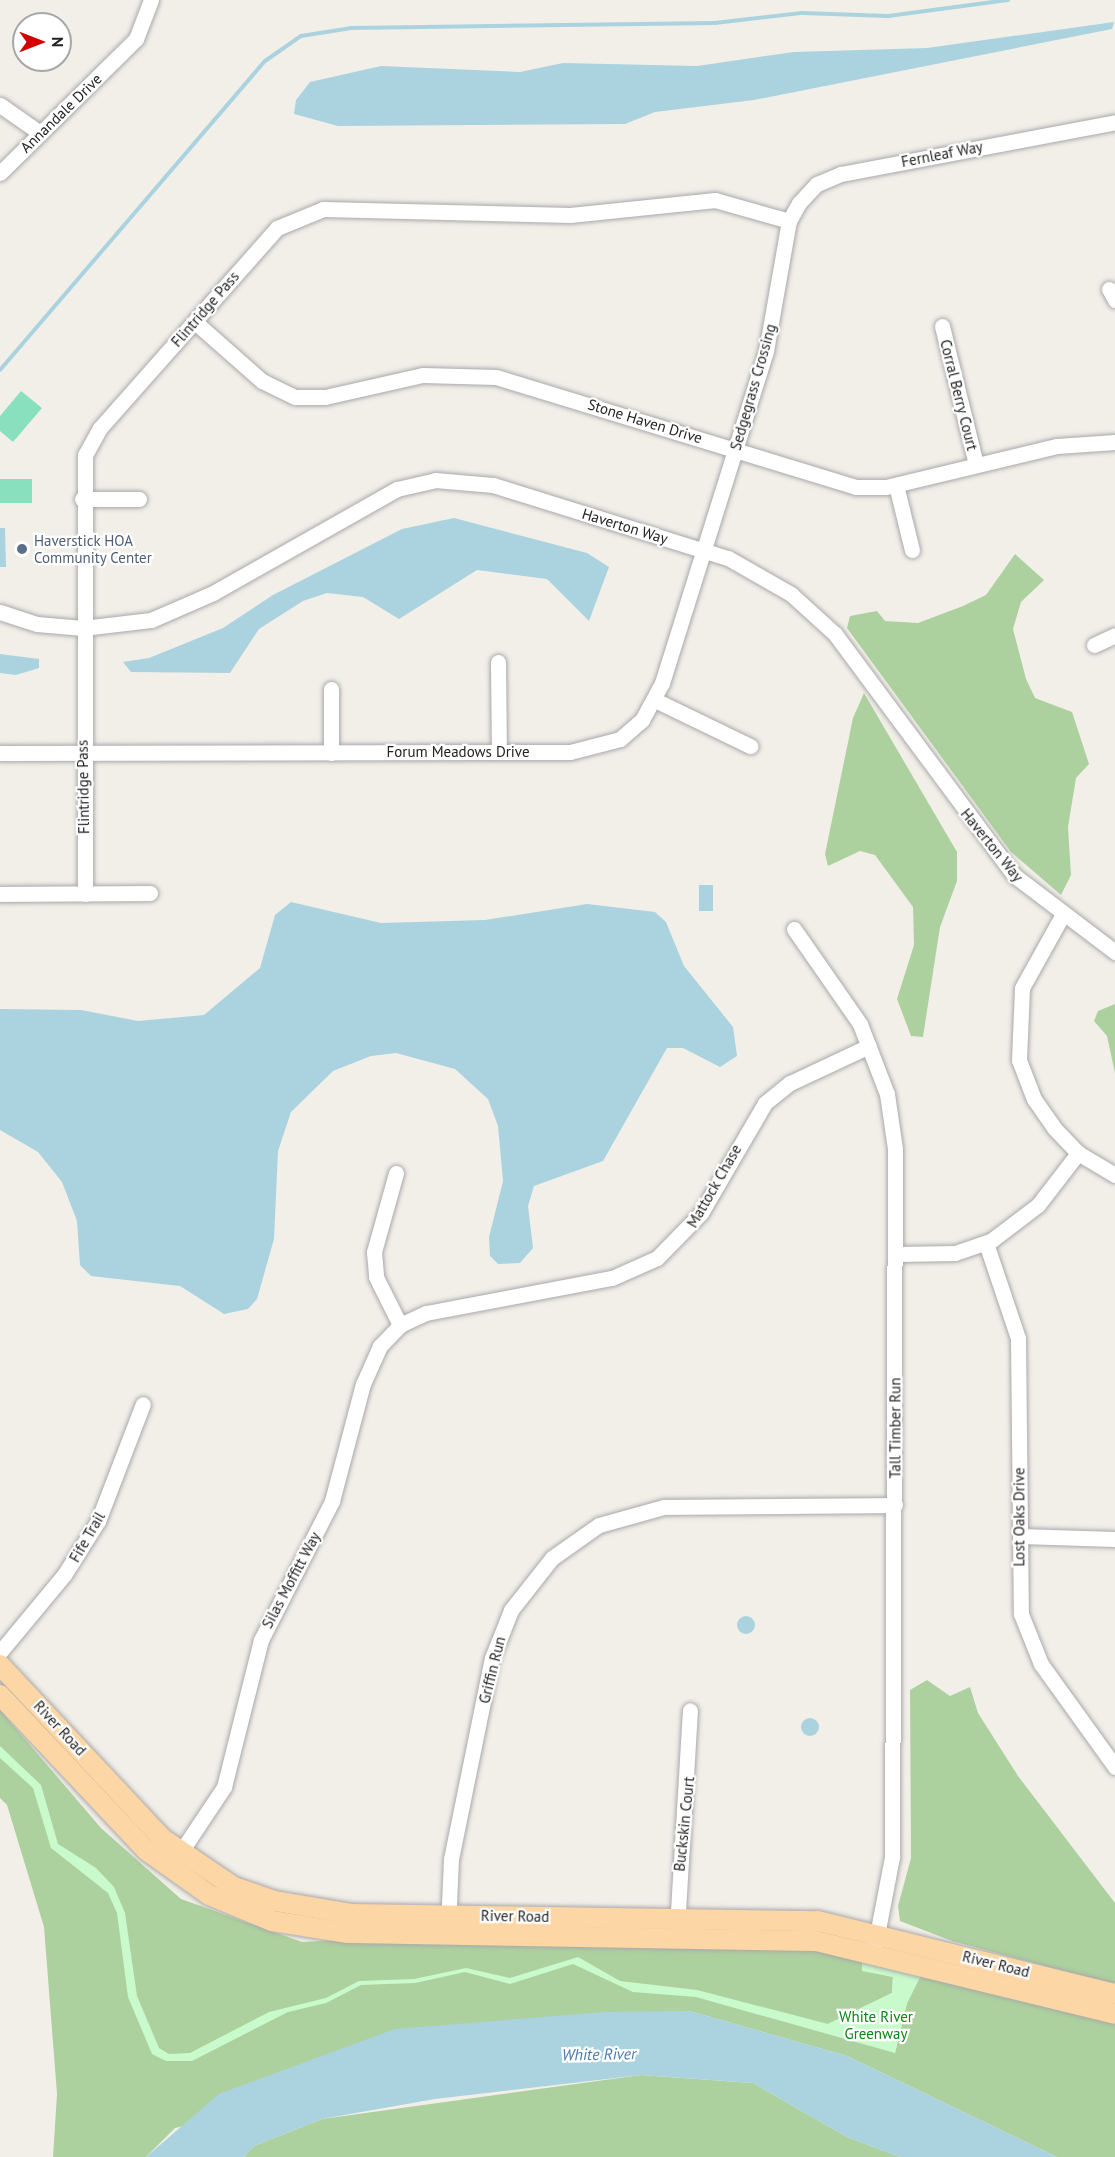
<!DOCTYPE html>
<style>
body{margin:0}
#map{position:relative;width:1115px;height:2157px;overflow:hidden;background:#f2efe9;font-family:"PT Sans",sans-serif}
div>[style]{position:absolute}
.forest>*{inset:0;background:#add19e}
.park>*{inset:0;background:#c8facc}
.pitch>*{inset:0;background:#88e0be}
.water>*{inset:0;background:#aad3df}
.round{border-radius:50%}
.stream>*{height:4px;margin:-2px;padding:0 2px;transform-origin:2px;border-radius:2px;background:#aad3df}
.roads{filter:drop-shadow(0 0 2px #a9a9a9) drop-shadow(0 0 2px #a9a9a9)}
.minor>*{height:15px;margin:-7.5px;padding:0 7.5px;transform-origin:7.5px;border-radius:7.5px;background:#fff}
.major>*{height:20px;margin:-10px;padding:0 10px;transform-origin:10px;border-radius:10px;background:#fcd6a4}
.dots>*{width:16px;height:16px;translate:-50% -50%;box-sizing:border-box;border:3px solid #fff;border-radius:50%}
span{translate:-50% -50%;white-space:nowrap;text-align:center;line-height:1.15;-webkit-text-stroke:4.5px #fff;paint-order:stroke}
.street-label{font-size:15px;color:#222}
.service-label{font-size:15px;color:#4e5e75}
.left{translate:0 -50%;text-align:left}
.park-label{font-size:15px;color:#0c8416}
.water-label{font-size:16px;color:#4a7aab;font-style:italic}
.north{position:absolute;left:12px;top:12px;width:60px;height:60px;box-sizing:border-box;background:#fff;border:2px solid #a7a7a7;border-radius:50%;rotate:90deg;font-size:16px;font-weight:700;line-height:24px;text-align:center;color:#222}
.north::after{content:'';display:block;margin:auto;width:21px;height:27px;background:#d40000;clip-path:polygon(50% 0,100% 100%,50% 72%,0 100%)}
</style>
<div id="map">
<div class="forest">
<div style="clip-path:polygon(1015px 554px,1044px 580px,1021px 602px,1013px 629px,1026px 679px,1035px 698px,1072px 712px,1089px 764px,1076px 778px,1068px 827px,1071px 875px,1061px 895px,1011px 852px,847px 628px,850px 616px,877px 611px,885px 621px,918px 623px,963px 606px,986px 595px)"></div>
<div style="clip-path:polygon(864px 693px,957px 852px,957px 881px,940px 927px,923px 1037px,911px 1036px,897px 999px,914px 945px,913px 907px,875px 855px,860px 851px,828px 866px,825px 854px,853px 718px)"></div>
<div style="clip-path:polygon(1115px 1004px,1115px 1073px,1107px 1036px,1094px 1021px,1098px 1011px)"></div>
<div style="clip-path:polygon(927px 1680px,950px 1696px,970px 1687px,978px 1713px,1018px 1776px,1115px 1903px,1115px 1985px,952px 1941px,900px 1921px,898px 1906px,911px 1858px,910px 1690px)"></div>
<div style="clip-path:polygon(0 1710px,101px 1828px,181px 1899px,302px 1942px,448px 1935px,752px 1939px,864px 1958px,872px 1972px,893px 1977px,892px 1993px,828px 2024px,895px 2053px,907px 2003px,922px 1973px,1115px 2014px,1115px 2157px,1057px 2157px,847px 2056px,689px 2011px,175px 2128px,146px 2157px,53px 2157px,57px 2094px,44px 1927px,7px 1805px,0 1798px)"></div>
<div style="clip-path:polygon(641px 2075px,753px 2083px,847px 2137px,900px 2157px,244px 2157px,254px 2146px,322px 2119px)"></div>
</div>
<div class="park">
<div style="clip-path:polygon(0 1746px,41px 1785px,58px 1844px,96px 1868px,114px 1887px,125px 1913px,137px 1996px,159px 2048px,169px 2054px,190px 2053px,269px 2012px,326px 1998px,359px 1981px,414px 1979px,466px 1968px,510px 1978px,578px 1957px,620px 1981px,697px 1990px,828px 2024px,892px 1993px,893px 1977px,862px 1971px,862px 1962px,922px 1973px,907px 2003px,895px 2053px,696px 1997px,633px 1992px,573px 1964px,510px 1984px,465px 1972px,415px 1983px,361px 1985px,326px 2003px,288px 2012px,192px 2061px,166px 2061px,152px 2054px,128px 1997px,117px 1913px,108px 1893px,51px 1848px,33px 1788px,0 1758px)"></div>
</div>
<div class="pitch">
<div style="clip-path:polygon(21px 391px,42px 408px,13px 442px,0 431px,0 416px)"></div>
<div style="clip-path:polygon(0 479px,32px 479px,32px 503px,0 503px)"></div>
</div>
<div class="water">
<div style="clip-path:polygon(1114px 22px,1112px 29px,754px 100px,655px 112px,625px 124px,338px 126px,294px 114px,296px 100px,310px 82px,381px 66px,520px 72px,563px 63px,697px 66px,794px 52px,927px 48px)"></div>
<div style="clip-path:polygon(454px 518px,587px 553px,609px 567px,589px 621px,547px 579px,477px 570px,399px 619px,363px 597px,327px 593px,303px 601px,259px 629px,230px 673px,131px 672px,123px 662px,149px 658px,223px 628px,273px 595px,402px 529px)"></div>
<div style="clip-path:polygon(0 528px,5px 528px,6px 567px,0 567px)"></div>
<div style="clip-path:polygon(0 654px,39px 659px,39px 668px,16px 675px,0 673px)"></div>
<div style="clip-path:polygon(699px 885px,713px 885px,713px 911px,699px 911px)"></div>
<div style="clip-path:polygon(291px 902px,381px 923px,485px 920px,587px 904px,655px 912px,666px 922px,684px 966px,733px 1027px,737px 1056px,720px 1067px,683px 1048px,667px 1048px,603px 1161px,534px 1186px,528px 1206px,533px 1248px,520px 1263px,498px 1264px,490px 1256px,489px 1237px,503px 1181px,498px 1126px,488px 1099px,455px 1069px,396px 1053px,371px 1056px,333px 1071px,291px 1112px,278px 1151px,274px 1239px,257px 1299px,248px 1309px,224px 1314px,180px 1286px,91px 1276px,80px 1265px,77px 1221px,62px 1182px,38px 1152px,0 1130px,0 1009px,81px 1010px,138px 1021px,204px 1015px,260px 968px,275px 915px)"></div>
<div class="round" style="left:737px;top:1616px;width:18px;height:18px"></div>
<div class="round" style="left:801px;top:1718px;width:18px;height:18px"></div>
<div style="clip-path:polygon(689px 2011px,847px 2056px,1057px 2157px,900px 2157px,847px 2137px,753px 2083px,641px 2075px,435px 2099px,322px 2119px,254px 2146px,244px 2157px,146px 2157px,219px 2094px,395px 2029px,605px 2012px)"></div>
</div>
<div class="stream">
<div style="left:0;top:370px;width:407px;rotate:-49.4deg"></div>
<div style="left:265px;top:61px;width:44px;rotate:-34.8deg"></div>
<div style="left:301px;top:36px;width:51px;rotate:-9.1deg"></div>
<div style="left:351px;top:28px;width:364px;rotate:-0.8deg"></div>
<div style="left:715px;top:23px;width:88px;rotate:-6.6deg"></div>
<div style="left:802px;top:13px;width:86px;rotate:2deg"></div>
<div style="left:888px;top:16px;width:121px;rotate:-7.6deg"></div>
</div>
<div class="roads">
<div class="minor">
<div style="left:0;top:105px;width:49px;rotate:35deg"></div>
<div style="left:0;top:173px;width:191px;rotate:-44.6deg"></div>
<div style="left:136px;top:39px;width:42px;rotate:-69deg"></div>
<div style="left:1109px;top:289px;width:13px;rotate:61deg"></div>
<div style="left:195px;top:322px;width:89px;rotate:41.4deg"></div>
<div style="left:262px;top:381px;width:37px;rotate:26deg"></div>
<div style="left:295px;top:397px;width:30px"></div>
<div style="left:325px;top:397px;width:100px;rotate:-12.7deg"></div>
<div style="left:423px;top:375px;width:73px;rotate:1.6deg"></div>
<div style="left:496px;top:377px;width:376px;rotate:17deg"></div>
<div style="left:856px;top:487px;width:30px"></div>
<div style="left:886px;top:487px;width:176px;rotate:-13.5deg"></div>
<div style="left:1057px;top:446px;width:58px;rotate:-3.9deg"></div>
<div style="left:942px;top:326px;width:142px;rotate:76.2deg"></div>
<div style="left:896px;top:485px;width:67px;rotate:76.2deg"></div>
<div style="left:82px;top:499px;width:57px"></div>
<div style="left:0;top:612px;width:39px;rotate:18deg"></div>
<div style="left:37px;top:624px;width:46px;rotate:5deg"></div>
<div style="left:83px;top:628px;width:68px;rotate:-6.7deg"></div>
<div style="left:151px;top:620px;width:68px;rotate:-23.5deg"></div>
<div style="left:213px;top:593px;width:211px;rotate:-29.5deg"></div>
<div style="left:397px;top:489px;width:39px;rotate:-13deg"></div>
<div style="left:435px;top:480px;width:58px;rotate:4.9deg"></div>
<div style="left:493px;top:485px;width:246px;rotate:17.3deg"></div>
<div style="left:728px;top:558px;width:73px;rotate:29.7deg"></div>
<div style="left:791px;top:594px;width:59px;rotate:42.3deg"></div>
<div style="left:835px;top:634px;width:302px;rotate:53.4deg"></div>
<div style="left:1015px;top:876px;width:126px;rotate:37.2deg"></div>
<div style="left:1094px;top:645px;width:23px;rotate:-25deg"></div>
<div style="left:498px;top:662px;width:90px;rotate:89.4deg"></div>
<div style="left:331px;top:689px;width:64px;rotate:90deg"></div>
<div style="left:655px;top:700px;width:106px;rotate:25.8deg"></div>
<div style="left:0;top:753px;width:570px;rotate:-0.1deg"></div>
<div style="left:570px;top:752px;width:52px;rotate:-14.6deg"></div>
<div style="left:620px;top:739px;width:29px;rotate:-41deg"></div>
<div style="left:642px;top:720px;width:42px;rotate:-61.6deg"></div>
<div style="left:662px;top:683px;width:348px;rotate:-72.6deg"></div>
<div style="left:766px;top:351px;width:132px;rotate:-80deg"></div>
<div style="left:789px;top:221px;width:21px;rotate:-61deg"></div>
<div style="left:799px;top:203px;width:26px;rotate:-47deg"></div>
<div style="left:817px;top:184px;width:26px;rotate:-23deg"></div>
<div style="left:841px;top:174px;width:279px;rotate:-10.7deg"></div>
<div style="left:0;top:894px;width:150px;rotate:-0.4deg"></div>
<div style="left:85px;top:894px;width:439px;rotate:-90deg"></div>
<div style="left:85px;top:455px;width:31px;rotate:-61deg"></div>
<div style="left:100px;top:428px;width:267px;rotate:-48.5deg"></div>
<div style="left:277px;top:228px;width:50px;rotate:-22.4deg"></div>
<div style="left:323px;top:209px;width:247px;rotate:1.4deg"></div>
<div style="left:570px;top:215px;width:146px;rotate:-5.9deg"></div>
<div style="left:715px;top:200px;width:77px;rotate:15.8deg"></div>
<div style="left:1062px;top:916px;width:82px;rotate:119.1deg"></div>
<div style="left:1022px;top:988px;width:72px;rotate:92.4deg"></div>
<div style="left:1019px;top:1060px;width:42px;rotate:69deg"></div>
<div style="left:1034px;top:1099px;width:35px;rotate:55deg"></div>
<div style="left:1054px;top:1128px;width:35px;rotate:46deg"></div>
<div style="left:1078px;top:1153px;width:43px;rotate:30.7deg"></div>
<div style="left:794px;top:929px;width:116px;rotate:55.2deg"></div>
<div style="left:860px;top:1024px;width:75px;rotate:68.9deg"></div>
<div style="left:887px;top:1094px;width:56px;rotate:81.7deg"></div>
<div style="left:895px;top:1149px;width:708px;rotate:90.24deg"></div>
<div style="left:892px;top:1857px;width:90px;rotate:100.9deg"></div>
<div style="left:396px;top:1173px;width:82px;rotate:105.6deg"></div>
<div style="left:374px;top:1252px;width:25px;rotate:85deg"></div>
<div style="left:376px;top:1277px;width:54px;rotate:63.4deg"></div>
<div style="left:986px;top:1243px;width:100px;rotate:71.4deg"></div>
<div style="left:1018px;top:1338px;width:276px;rotate:89.4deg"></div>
<div style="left:1021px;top:1614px;width:54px;rotate:68.2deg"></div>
<div style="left:1041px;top:1664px;width:127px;rotate:54.3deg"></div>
<div style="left:896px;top:1254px;width:59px;rotate:-1deg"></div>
<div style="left:955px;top:1253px;width:39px;rotate:-19deg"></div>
<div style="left:992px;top:1240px;width:58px;rotate:-37.3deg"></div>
<div style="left:1038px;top:1205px;width:66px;rotate:-52.4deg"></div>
<div style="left:1020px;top:1536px;width:95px;rotate:1.8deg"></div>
<div style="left:0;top:1652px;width:100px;rotate:-50.3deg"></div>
<div style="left:64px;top:1575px;width:64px;rotate:-57.8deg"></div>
<div style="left:98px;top:1521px;width:125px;rotate:-69deg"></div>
<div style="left:176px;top:1859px;width:87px;rotate:-56.3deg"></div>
<div style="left:224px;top:1787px;width:152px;rotate:-75.9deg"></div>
<div style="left:261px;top:1640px;width:156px;rotate:-62.9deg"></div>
<div style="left:332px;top:1501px;width:121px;rotate:-75.2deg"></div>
<div style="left:363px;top:1384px;width:42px;rotate:-65.9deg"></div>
<div style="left:380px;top:1346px;width:29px;rotate:-46deg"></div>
<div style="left:400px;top:1325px;width:29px;rotate:-25deg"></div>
<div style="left:426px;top:1313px;width:189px;rotate:-10.7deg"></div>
<div style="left:612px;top:1278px;width:49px;rotate:-24deg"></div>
<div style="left:657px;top:1258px;width:63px;rotate:-45.6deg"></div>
<div style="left:701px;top:1213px;width:127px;rotate:-59.8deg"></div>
<div style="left:765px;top:1103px;width:32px;rotate:-39deg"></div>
<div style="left:790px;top:1083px;width:87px;rotate:-25.1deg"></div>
<div style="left:448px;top:1927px;width:68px;rotate:-87.5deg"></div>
<div style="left:451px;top:1859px;width:205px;rotate:-78.5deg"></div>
<div style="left:492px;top:1658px;width:52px;rotate:-68.4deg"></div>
<div style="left:511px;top:1610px;width:66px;rotate:-51.7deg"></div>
<div style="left:552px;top:1558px;width:57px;rotate:-35.1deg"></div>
<div style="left:599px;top:1525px;width:67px;rotate:-15.5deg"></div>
<div style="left:664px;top:1507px;width:231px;rotate:-0.5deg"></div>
<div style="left:677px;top:1928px;width:218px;rotate:-86.6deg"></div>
</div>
<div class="major">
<div style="left:0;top:1665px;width:238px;rotate:46.9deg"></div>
<div style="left:163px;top:1839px;width:86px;rotate:34.1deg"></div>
<div style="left:234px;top:1887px;width:43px;rotate:18.9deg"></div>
<div style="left:275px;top:1901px;width:77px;rotate:9.7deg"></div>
<div style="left:351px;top:1914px;width:467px;rotate:0.9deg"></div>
<div style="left:818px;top:1921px;width:306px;rotate:13.8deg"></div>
<div style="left:0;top:1695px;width:213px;rotate:46.7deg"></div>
<div style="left:146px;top:1850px;width:77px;rotate:35.5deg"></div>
<div style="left:209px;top:1895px;width:68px;rotate:22.4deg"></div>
<div style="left:272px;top:1921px;width:77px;rotate:9deg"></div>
<div style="left:348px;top:1933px;width:468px;rotate:1deg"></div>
<div style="left:816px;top:1941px;width:308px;rotate:13.7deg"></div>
</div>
</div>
<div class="dots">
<div style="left:22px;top:549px;background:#5c6f8a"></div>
</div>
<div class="street-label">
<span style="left:61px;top:113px;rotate:-44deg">Annandale Drive</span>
<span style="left:942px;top:154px;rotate:-11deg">Fernleaf Way</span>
<span style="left:205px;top:309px;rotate:-49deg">Flintridge Pass</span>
<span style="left:753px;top:387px;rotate:-74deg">Sedgegrass Crossing</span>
<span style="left:959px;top:395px;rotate:76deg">Corral Berry Court</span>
<span style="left:645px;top:421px;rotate:17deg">Stone Haven Drive</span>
<span style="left:625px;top:526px;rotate:17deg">Haverton Way</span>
<span style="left:458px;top:752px">Forum Meadows Drive</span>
<span style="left:83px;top:787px;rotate:-91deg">Flintridge Pass</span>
<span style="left:992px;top:845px;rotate:51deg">Haverton Way</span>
<span style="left:714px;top:1186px;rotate:-60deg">Mattock Chase</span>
<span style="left:895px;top:1428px;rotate:-90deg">Tall Timber Run</span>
<span style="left:1019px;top:1517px;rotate:-90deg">Lost Oaks Drive</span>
<span style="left:87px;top:1537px;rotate:-60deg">Fife Trail</span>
<span style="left:291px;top:1580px;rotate:-62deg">Silas Moffitt Way</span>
<span style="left:492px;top:1670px;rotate:-76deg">Griffin Run</span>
<span style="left:60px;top:1728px;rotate:47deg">River Road</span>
<span style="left:684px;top:1824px;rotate:-84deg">Buckskin Court</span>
<span style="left:515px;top:1916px;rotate:1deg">River Road</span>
<span style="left:996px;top:1964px;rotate:14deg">River Road</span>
</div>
<div class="service-label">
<span class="left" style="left:34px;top:549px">Haverstick HOA<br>Community Center</span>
</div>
<div class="park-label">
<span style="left:876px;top:2025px">White River<br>Greenway</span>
</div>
<div class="water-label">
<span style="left:599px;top:2054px;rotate:-1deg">White River</span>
</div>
<div class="north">N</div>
</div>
